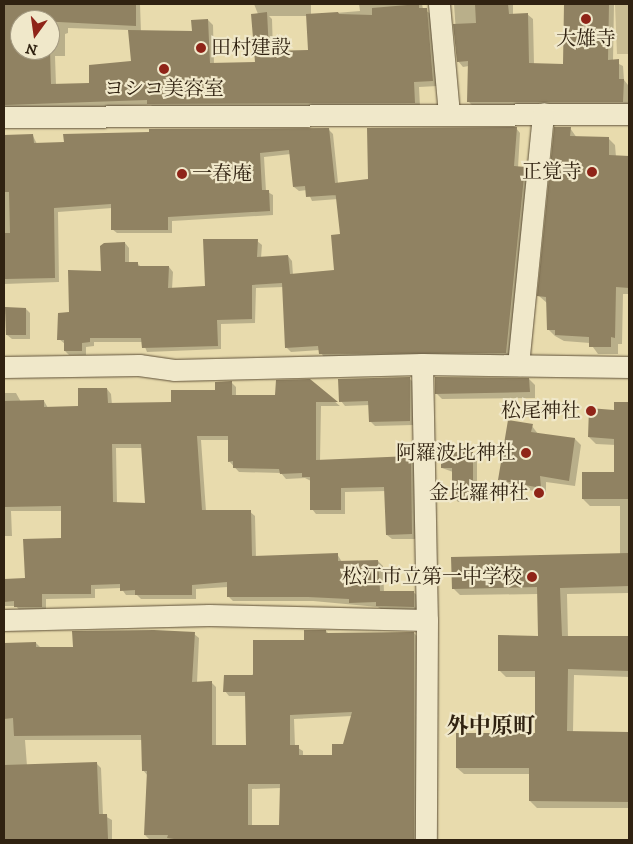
<!DOCTYPE html>
<meta charset="utf-8">
<style>
body{margin:0}
#map{position:relative;width:633px;height:844px;overflow:hidden;background:#e8dbad;font-family:"IM FELL DW Pica","Noto Serif JP",serif}
div>[style]{position:absolute}
.green>*{inset:0;background:#c9bc92}
.shadow>*{inset:0;background:#0003}
.building>*{inset:0;background:#908262}
.roads{filter:drop-shadow(0 0 1px #5e5038) drop-shadow(0 0 1px #5e5038)}
.minor>*{height:21px;margin:-10.5px;padding:0 10.5px;transform-origin:10.5px;border-radius:10.5px;background:#f0e8ca}
.dots>*{width:14px;height:14px;translate:-50% -50%;box-sizing:border-box;border:2px solid #f0e8ca;border-radius:50%}
span{translate:-50% -50%;white-space:nowrap;text-align:center;line-height:1.15;-webkit-text-stroke:4.5px #f0e8ca;paint-order:stroke}
.poi-label{font-size:20px;color:#302211}
.left{translate:0 -50%;text-align:left}
.right{translate:-100% -50%;text-align:right}
.quarter-label{font-size:22px;color:#302211;font-weight:700}
.frame{position:absolute;inset:0;border:5px solid #302211;pointer-events:none}
.north{position:absolute;left:10px;top:10px;width:50px;height:50px;box-sizing:border-box;background:#f0e8ca;border:1px solid #a39980;border-radius:50%;rotate:194deg;font-size:14px;font-weight:700;line-height:20px;text-align:center;color:#302211}
.north::after{content:'';display:block;margin:auto;width:18px;height:22px;background:#8f2418;clip-path:polygon(50% 0,100% 100%,50% 72%,0 100%)}
</style>
<div id="map">
<div class="green">
<div style="clip-path:polygon(615px 4px,629px 4px,629px 54px,617px 54px)"></div>
</div>
<div class="shadow">
<div style="clip-path:polygon(evenodd,4px 4px,140px 4px,141px 32px,193px 33px,208px 20px,213px 25px,214px 64px,256px 63px,258px 14px,254px 4px,311px 4px,311px 15px,360px 11px,359px 4px,422px 4px,423px 9px,431px 14px,438px 86px,419px 87px,420px 107px,154px 108px,151px 105px,4px 110px,4px 4px,269px 16px,307px 16px,309px 52px,273px 52px,272px 19px,269px 16px,4px 4px,20px 20px,50px 20px,50px 50px,20px 50px,20px 20px,4px 4px,68px 28px,129px 30px,132px 63px,90px 85px,56px 85px,55px 56px,65px 56px,65px 34px,68px 33px,68px 28px)"></div>
<div style="clip-path:polygon(454px 4px,513px 4px,513px 15px,527px 14px,533px 19px,534px 64px,565px 65px,565px 4px,614px 4px,613px 61px,623px 66px,624px 80px,628px 85px,628px 106px,474px 107px,469px 102px,469px 66px,463px 67px,458px 61px)"></div>
<div style="clip-path:polygon(516px 128px,520px 133px,518px 168px,529px 172px,510px 357px,324px 358px,320px 350px,291px 352px,287px 348px,284px 287px,256px 288px,255px 323px,221px 324px,221px 349px,147px 352px,143px 342px,94px 342px,94px 346px,86px 347px,86px 355px,69px 355px,65px 351px,65px 344px,59px 339px,71px 314px,125px 243px,129px 248px,129px 263px,137px 263px,142px 268px,169px 267px,173px 272px,172px 289px,207px 287px,257px 241px,262px 245px,261px 258px,288px 256px,292px 261px,293px 275px,335px 271px,342px 236px,338px 199px,312px 201px,307px 190px,299px 191px,294px 187px,291px 154px,264px 157px,266px 191px,273px 195px,273px 215px,172px 221px,172px 233px,117px 233px,112px 229px,112px 208px,58px 212px,59px 282px,4px 284px,4px 137px,33px 136px,37px 144px,328px 129px,333px 134px,338px 183px,370px 180px)"></div>
<div style="clip-path:polygon(570px 128px,577px 138px,608px 138px,615px 145px,616px 157px,629px 157px,629px 294px,623px 294px,622px 344px,618px 344px,618px 354px,598px 354px,590px 343px,564px 341px,555px 336px,548px 329px,547px 303px,539px 296px)"></div>
<div style="clip-path:polygon(26px 309px,30px 313px,30px 339px,12px 339px,7px 335px)"></div>
<div style="clip-path:polygon(409px 378px,414px 383px,414px 425px,375px 426px,371px 422px,370px 405px,345px 406px,341px 401px)"></div>
<div style="clip-path:polygon(529px 379px,535px 385px,535px 398px,442px 399px,436px 393px)"></div>
<div style="clip-path:polygon(evenodd,309px 380px,340px 406px,321px 406px,320px 461px,411px 457px,415px 462px,417px 539px,392px 539px,387px 535px,386px 491px,345px 492px,345px 514px,316px 514px,312px 509px,311px 481px,305px 478px,286px 479px,281px 473px,239px 472px,229px 461px,229px 440px,201px 440px,206px 511px,250px 512px,255px 516px,256px 557px,337px 554px,342px 562px,378px 561px,383px 566px,384px 592px,413px 592px,418px 596px,418px 611px,382px 610px,378px 607px,313px 601px,233px 601px,228px 596px,228px 587px,196px 589px,196px 599px,141px 599px,137px 595px,126px 595px,121px 588px,95px 589px,95px 598px,46px 599px,46px 611px,20px 611px,16px 606px,4px 606px,4px 580px,26px 580px,62px 539px,62px 511px,11px 511px,12px 536px,4px 536px,4px 393px,16px 393px,21px 402px,44px 401px,48px 408px,79px 407px,107px 389px,111px 394px,112px 405px,173px 403px,216px 392px,231px 382px,236px 387px,236px 397px,277px 396px,309px 380px,116px 448px,142px 448px,146px 504px,117px 504px,116px 448px)"></div>
<div style="clip-path:polygon(616px 403px,629px 403px,629px 593px,567px 594px,568px 637px,629px 637px,629px 677px,574px 675px,573px 732px,629px 734px,629px 808px,537px 808px,530px 801px,530px 774px,464px 774px,457px 768px,536px 734px,536px 677px,506px 677px,499px 670px,539px 637px,538px 594px,460px 595px,453px 588px,620px 554px,620px 506px,590px 506px,583px 499px,616px 473px,616px 445px,596px 444px,589px 437px,616px 411px)"></div>
<div style="clip-path:polygon(532px 426px,538px 434px,575px 439px,581px 445px,575px 486px,546px 482px,546px 493px,505px 486px,499px 480px)"></div>
<div style="clip-path:polygon(473px 453px,477px 458px,477px 502px,458px 502px,454px 497px,453px 472px,442px 468px)"></div>
<div style="clip-path:polygon(evenodd,326px 631px,329px 634px,414px 633px,419px 638px,418px 840px,150px 840px,145px 835px,148px 776px,143px 770px,142px 740px,25px 740px,27px 766px,96px 763px,101px 768px,103px 815px,112px 820px,112px 840px,61px 840px,36px 805px,35px 840px,4px 840px,4px 644px,36px 643px,41px 648px,74px 648px,194px 634px,199px 638px,197px 683px,211px 682px,216px 687px,216px 747px,247px 747px,246px 696px,229px 696px,225px 691px,326px 631px,352px 716px,344px 745px,333px 756px,303px 756px,303px 751px,295px 746px,294px 719px,352px 716px,326px 631px,281px 788px,281px 826px,252px 827px,252px 789px,281px 788px)"></div>
</div>
<div class="building">
<div style="clip-path:polygon(4px 4px,136px 4px,136px 26px,20px 20px,20px 50px,50px 50px,51px 84px,89px 83px,89px 65px,131px 61px,128px 30px,192px 31px,191px 20px,208px 19px,210px 63px,255px 62px,251px 14px,267px 12px,269px 51px,308px 50px,306px 14px,338px 12px,339px 14px,372px 15px,372px 8px,419px 4px,419px 8px,427px 8px,433px 81px,414px 82px,415px 103px,147px 104px,147px 100px,4px 105px)"></div>
<div style="clip-path:polygon(475px 4px,508px 4px,509px 14px,528px 13px,529px 63px,563px 64px,564px 4px,609px 4px,608px 60px,619px 59px,619px 79px,624px 79px,623px 102px,467px 102px,468px 61px,457px 62px,453px 24px,476px 23px)"></div>
<div style="clip-path:polygon(517px 127px,514px 166px,525px 167px,506px 353px,319px 354px,318px 346px,285px 348px,282px 283px,252px 285px,252px 319px,217px 320px,218px 346px,142px 348px,141px 338px,90px 338px,90px 342px,82px 343px,82px 351px,64px 351px,64px 340px,57px 340px,58px 313px,69px 312px,68px 270px,101px 271px,100px 246px,104px 243px,125px 242px,125px 262px,138px 262px,138px 266px,169px 266px,168px 288px,205px 286px,203px 239px,258px 239px,257px 257px,288px 255px,290px 274px,334px 270px,331px 235px,340px 234px,335px 189px,336px 195px,306px 197px,305px 186px,293px 187px,289px 150px,260px 153px,262px 190px,269px 190px,270px 211px,168px 217px,168px 230px,111px 230px,111px 204px,54px 208px,55px 278px,5px 279px,4px 233px,10px 233px,9px 192px,4px 192px,4px 135px,33px 134px,34px 143px,64px 142px,63px 134px,149px 132px,149px 129px,329px 128px,335px 183px,368px 179px,367px 128px)"></div>
<div style="clip-path:polygon(554px 127px,571px 127px,570px 136px,609px 137px,609px 155px,629px 156px,629px 288px,616px 287px,615px 338px,611px 337px,611px 347px,589px 347px,589px 337px,555px 335px,555px 330px,547px 330px,546px 297px,537px 296px)"></div>
<div style="clip-path:polygon(5px 307px,26px 308px,26px 335px,6px 335px)"></div>
<div style="clip-path:polygon(410px 377px,410px 421px,369px 422px,368px 401px,339px 402px,338px 379px)"></div>
<div style="clip-path:polygon(435px 377px,529px 378px,530px 392px,435px 394px)"></div>
<div style="clip-path:polygon(evenodd,310px 379px,338px 402px,316px 402px,316px 460px,411px 456px,412px 534px,386px 535px,384px 487px,341px 488px,341px 510px,310px 510px,310px 477px,302px 477px,302px 473px,280px 474px,279px 469px,233px 468px,233px 461px,228px 462px,228px 436px,197px 436px,202px 510px,251px 510px,252px 556px,338px 553px,338px 561px,378px 560px,380px 591px,414px 591px,414px 607px,376px 606px,376px 602px,349px 603px,349px 599px,308px 597px,227px 597px,227px 582px,192px 585px,192px 595px,135px 595px,135px 590px,120px 591px,120px 584px,91px 585px,91px 594px,42px 594px,42px 607px,14px 607px,14px 601px,4px 602px,4px 579px,25px 578px,23px 539px,61px 538px,61px 506px,4px 507px,4px 401px,44px 400px,44px 407px,78px 406px,78px 388px,107px 388px,108px 403px,171px 402px,171px 390px,215px 390px,215px 382px,232px 381px,232px 395px,275px 395px,276px 380px,310px 379px,112px 444px,141px 444px,145px 503px,113px 502px,112px 444px)"></div>
<div style="clip-path:polygon(614px 402px,629px 402px,629px 499px,582px 499px,582px 472px,614px 472px,614px 439px,588px 437px,589px 408px,614px 410px)"></div>
<div style="clip-path:polygon(508px 420px,533px 424px,531px 432px,575px 438px,569px 481px,540px 476px,541px 488px,498px 480px)"></div>
<div style="clip-path:polygon(441px 452px,473px 452px,473px 498px,452px 498px,452px 468px,441px 468px)"></div>
<div style="clip-path:polygon(629px 553px,629px 586px,560px 588px,562px 636px,629px 636px,629px 671px,568px 669px,567px 731px,629px 732px,629px 802px,529px 801px,529px 768px,456px 768px,456px 733px,535px 733px,535px 671px,498px 671px,498px 635px,538px 636px,537px 587px,452px 589px,451px 557px)"></div>
<div style="clip-path:polygon(evenodd,154px 630px,195px 632px,192px 682px,212px 681px,212px 745px,246px 745px,245px 692px,223px 692px,224px 675px,253px 675px,253px 640px,304px 640px,304px 630px,326px 630px,326px 633px,414px 632px,414px 840px,181px 840px,167px 838px,168px 835px,144px 835px,147px 771px,142px 771px,141px 735px,14px 736px,13px 718px,4px 719px,4px 643px,36px 642px,36px 647px,73px 647px,72px 631px,154px 630px,352px 712px,343px 744px,332px 744px,332px 755px,299px 755px,299px 745px,290px 745px,290px 715px,352px 712px,154px 630px,248px 784px,280px 784px,279px 825px,248px 825px,248px 784px)"></div>
<div style="clip-path:polygon(97px 762px,99px 814px,107px 814px,108px 839px,4px 840px,4px 765px)"></div>
</div>
<div class="roads">
<div class="minor">
<div style="left:439px;top:4px;width:110px;rotate:84.8deg"></div>
<div style="left:4px;top:117px;width:625px;rotate:-0.28deg"></div>
<div style="left:422px;top:364px;width:256px;rotate:88.9deg"></div>
<div style="left:427px;top:620px;width:220px;rotate:90.3deg"></div>
<div style="left:518px;top:365px;width:253px;rotate:-84.3deg"></div>
<div style="left:4px;top:367px;width:135px;rotate:-0.8deg"></div>
<div style="left:139px;top:365px;width:35px;rotate:8deg"></div>
<div style="left:174px;top:370px;width:248px;rotate:-1.4deg"></div>
<div style="left:422px;top:364px;width:207px;rotate:0.8deg"></div>
<div style="left:4px;top:620px;width:205px;rotate:-1.4deg"></div>
<div style="left:209px;top:615px;width:218px;rotate:1.3deg"></div>
</div>
</div>
<div class="dots">
<div style="left:586px;top:19px;background:#8f2418"></div>
<div style="left:201px;top:48px;background:#8f2418"></div>
<div style="left:164px;top:69px;background:#8f2418"></div>
<div style="left:592px;top:172px;background:#8f2418"></div>
<div style="left:182px;top:174px;background:#8f2418"></div>
<div style="left:591px;top:411px;background:#8f2418"></div>
<div style="left:526px;top:453px;background:#8f2418"></div>
<div style="left:539px;top:493px;background:#8f2418"></div>
<div style="left:532px;top:577px;background:#8f2418"></div>
</div>
<div class="poi-label">
<span style="left:586px;top:39px">大雄寺</span>
<span class="left" style="left:211px;top:48px">田村建設</span>
<span style="left:164px;top:89px">ヨシコ美容室</span>
<span class="right" style="left:582px;top:172px">正覚寺</span>
<span class="left" style="left:192px;top:174px">一春庵</span>
<span class="right" style="left:581px;top:411px">松尾神社</span>
<span class="right" style="left:516px;top:453px">阿羅波比神社</span>
<span class="right" style="left:529px;top:493px">金比羅神社</span>
<span class="right" style="left:522px;top:577px">松江市立第一中学校</span>
</div>
<div class="quarter-label">
<span style="left:491px;top:727px">外中原町</span>
</div>
<div class="frame"></div>
<div class="north">N</div>
</div>
